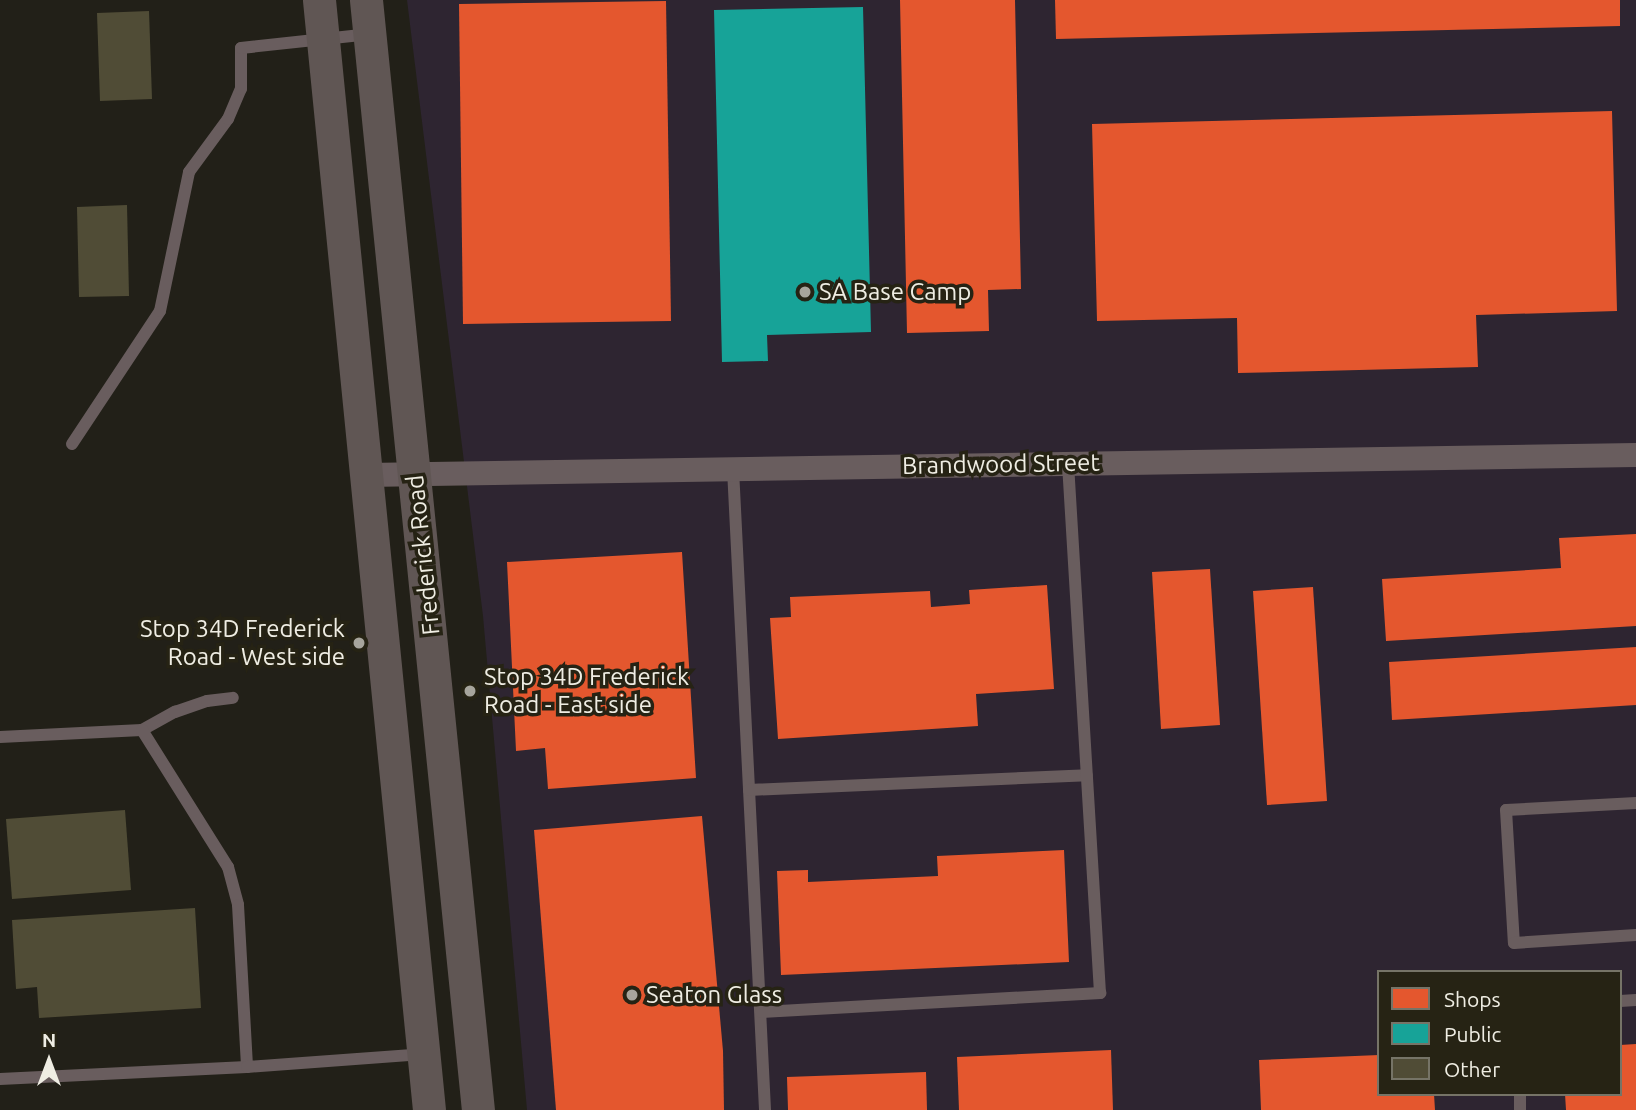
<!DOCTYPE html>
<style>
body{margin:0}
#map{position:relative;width:1636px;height:1110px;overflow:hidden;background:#222018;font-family:Ubuntu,sans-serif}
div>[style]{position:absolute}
.commercial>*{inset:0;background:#2e2531}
.shops>*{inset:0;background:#e4572e}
.public>*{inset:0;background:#17a398}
.building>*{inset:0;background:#504c36}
.lane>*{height:12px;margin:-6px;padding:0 6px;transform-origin:6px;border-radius:6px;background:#695d5e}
.street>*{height:24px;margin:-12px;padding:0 12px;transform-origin:12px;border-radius:12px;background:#695d5e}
.secondary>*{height:33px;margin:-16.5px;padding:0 16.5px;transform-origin:16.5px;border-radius:16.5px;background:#605654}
.dots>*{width:19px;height:19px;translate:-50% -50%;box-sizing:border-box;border:4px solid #262314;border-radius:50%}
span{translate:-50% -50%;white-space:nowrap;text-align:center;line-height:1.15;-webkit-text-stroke:7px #262314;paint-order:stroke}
.poi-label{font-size:24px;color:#efede3}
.left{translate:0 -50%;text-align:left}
.right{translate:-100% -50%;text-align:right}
.street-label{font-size:24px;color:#efede3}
.legend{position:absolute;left:1377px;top:970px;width:245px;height:126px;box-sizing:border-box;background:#262314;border:2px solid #767467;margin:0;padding:9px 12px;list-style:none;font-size:21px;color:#efede3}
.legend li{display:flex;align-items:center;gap:14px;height:35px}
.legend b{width:35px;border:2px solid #767467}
.north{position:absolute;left:14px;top:1026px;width:70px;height:70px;-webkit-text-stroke:5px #262314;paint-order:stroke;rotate:0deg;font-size:19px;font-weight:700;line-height:28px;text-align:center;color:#efede3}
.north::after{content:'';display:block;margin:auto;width:24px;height:32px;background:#efede3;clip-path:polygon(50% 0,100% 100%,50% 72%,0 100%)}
</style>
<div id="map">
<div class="commercial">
<div style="clip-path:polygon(evenodd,407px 0,1636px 0,1636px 1110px,527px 1110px,483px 616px,407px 0,1379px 972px,1620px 972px,1620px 1094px,1379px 1094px,1379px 972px)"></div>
</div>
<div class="shops">
<div style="clip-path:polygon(900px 0,1015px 0,1021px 289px,988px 290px,989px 331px,907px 333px)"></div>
<div style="clip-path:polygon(1055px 0,1620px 0,1620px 26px,1056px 39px)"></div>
<div style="clip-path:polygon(666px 1px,671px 321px,463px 324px,459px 4px)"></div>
<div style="clip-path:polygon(1612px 111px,1617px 311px,1476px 315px,1478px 367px,1238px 373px,1237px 318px,1097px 321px,1092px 124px)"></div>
<div style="clip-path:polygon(1636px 534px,1636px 626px,1386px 641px,1382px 579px,1561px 568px,1559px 538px)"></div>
<div style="clip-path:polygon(682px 552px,696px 778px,548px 789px,545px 748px,516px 751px,507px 562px)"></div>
<div style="clip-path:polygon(1210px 569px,1220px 725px,1161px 729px,1152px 572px)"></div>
<div style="clip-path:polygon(1047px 585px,1054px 689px,976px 694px,978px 726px,778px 739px,770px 618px,791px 617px,790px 597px,930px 591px,931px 607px,970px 604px,969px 590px)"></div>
<div style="clip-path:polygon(1313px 587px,1327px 801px,1267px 805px,1253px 591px)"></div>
<div style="clip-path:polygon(1636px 647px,1636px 705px,1392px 720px,1389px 662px)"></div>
<div style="clip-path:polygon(702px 816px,723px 1051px,724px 1110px,556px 1110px,534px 830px)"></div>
<div style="clip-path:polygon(1064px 850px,1069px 962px,781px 975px,777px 871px,808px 870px,808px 882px,938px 876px,937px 856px)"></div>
<div style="clip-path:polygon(1636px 1044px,1636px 1110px,1566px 1110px,1565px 1094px,1620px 1094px,1620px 1045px)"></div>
<div style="clip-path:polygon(1111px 1050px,1113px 1110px,959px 1110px,957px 1057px)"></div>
<div style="clip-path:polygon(1379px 1055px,1379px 1094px,1434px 1094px,1435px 1110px,1261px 1110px,1259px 1060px)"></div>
<div style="clip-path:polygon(926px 1072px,927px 1110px,788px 1110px,787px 1077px)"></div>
</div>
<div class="public">
<div style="clip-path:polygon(863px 7px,871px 332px,767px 335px,768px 361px,722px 362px,714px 10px)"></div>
</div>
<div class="building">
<div style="clip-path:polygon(149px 11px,152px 99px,100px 101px,97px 13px)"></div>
<div style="clip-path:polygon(127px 205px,129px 296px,79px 297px,77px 207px)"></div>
<div style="clip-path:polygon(125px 810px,131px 890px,12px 899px,6px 819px)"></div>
<div style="clip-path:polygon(195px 908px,201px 1008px,39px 1018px,37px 987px,16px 989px,12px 920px)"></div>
</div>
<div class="lane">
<div style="left:72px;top:444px;width:159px;rotate:-56.5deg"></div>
<div style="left:160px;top:311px;width:142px;rotate:-78.2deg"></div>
<div style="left:189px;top:172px;width:66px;rotate:-53.7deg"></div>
<div style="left:228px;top:119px;width:33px;rotate:-67deg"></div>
<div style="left:241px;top:89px;width:41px;rotate:-90deg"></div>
<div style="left:241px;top:48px;width:130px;rotate:-6.2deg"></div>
<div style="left:733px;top:469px;width:642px;rotate:87.14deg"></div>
<div style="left:142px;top:730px;width:38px;rotate:-29deg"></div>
<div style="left:175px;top:712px;width:34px;rotate:-19deg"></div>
<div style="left:207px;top:701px;width:26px;rotate:-7deg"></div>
<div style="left:0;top:737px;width:142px;rotate:-2.8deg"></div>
<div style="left:142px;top:730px;width:162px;rotate:57.9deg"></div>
<div style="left:228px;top:867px;width:39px;rotate:75deg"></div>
<div style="left:238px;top:905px;width:162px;rotate:86.8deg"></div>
<div style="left:749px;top:790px;width:338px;rotate:-2.5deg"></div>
<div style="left:1636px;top:803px;width:130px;rotate:176.9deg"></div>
<div style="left:1506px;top:810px;width:133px;rotate:86.6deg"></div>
<div style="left:1514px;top:943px;width:122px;rotate:-3.8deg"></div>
<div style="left:1620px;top:1001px;width:16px;rotate:-4deg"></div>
<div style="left:761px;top:1012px;width:340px;rotate:-3.2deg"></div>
<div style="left:1100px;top:993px;width:531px;rotate:-93.46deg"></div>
<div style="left:0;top:1079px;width:247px;rotate:-2.8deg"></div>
<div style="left:247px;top:1067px;width:176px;rotate:-4.2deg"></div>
<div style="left:1520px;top:1094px;width:16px;rotate:90deg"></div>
</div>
<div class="street">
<div style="left:366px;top:475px;width:1270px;rotate:-0.9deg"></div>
</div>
<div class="secondary">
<div style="left:319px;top:0;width:1115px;rotate:84.34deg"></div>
<div style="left:366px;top:0;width:1116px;rotate:84.24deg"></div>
</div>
<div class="dots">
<div style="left:805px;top:292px;background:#a7a59c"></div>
<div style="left:359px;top:643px;background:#a7a59c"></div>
<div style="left:470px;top:691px;background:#a7a59c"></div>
<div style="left:632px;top:995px;background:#a7a59c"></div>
</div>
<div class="poi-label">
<span class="left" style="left:819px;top:292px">SA Base Camp</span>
<span class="right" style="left:345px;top:643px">Stop 34D Frederick<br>Road - West side</span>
<span class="left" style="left:484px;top:691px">Stop 34D Frederick<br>Road - East side</span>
<span class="left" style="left:646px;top:995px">Seaton Glass</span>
</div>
<div class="street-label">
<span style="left:1001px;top:464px;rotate:-1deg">Brandwood Street</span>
<span style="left:423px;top:555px;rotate:-96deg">Frederick Road</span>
</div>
<ul class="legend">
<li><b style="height:19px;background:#e4572e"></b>Shops</li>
<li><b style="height:19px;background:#17a398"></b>Public</li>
<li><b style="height:19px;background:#504c36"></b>Other</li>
</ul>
<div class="north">N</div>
</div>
